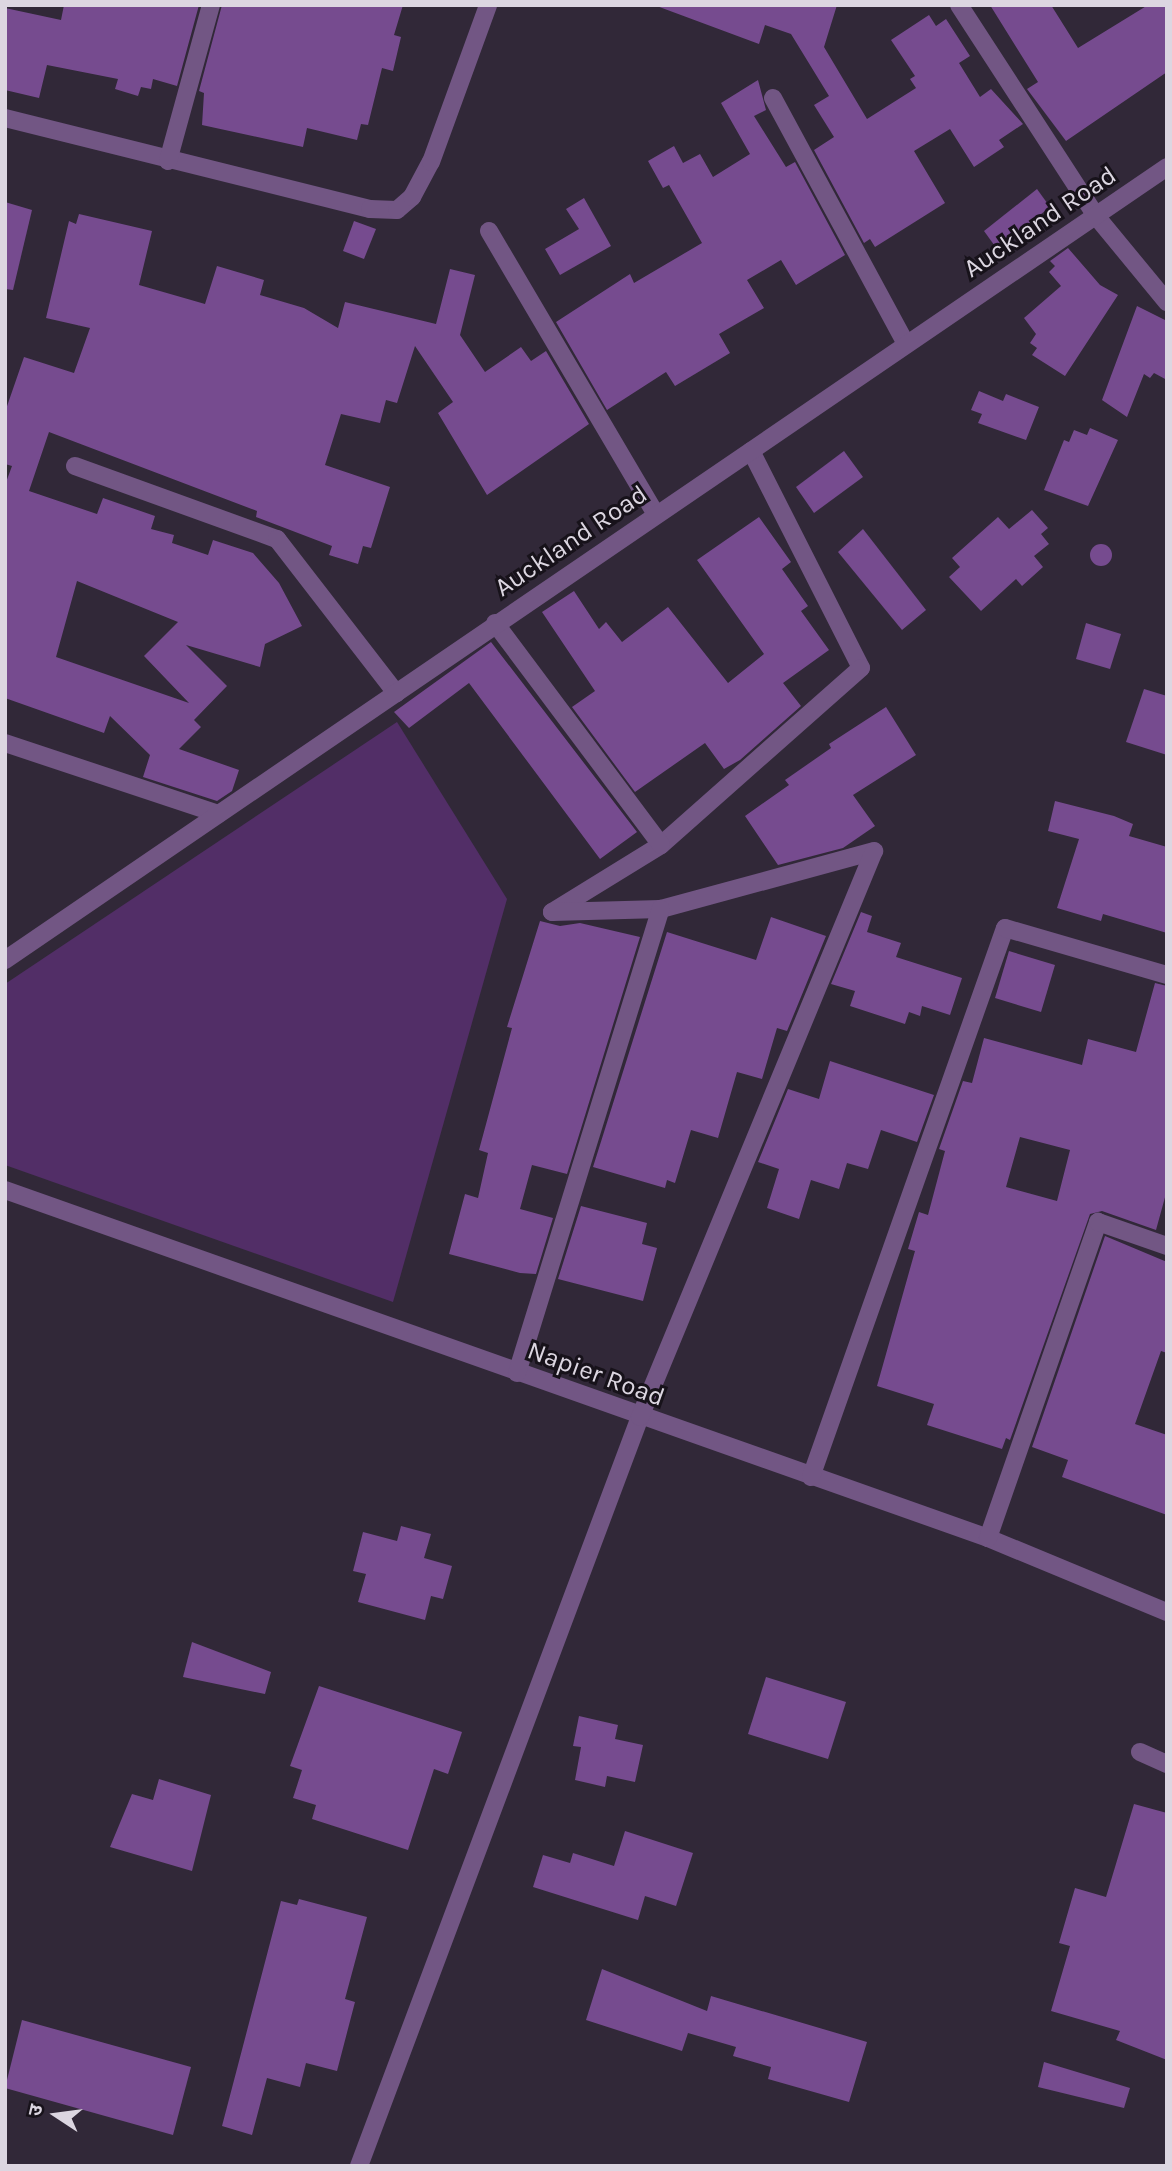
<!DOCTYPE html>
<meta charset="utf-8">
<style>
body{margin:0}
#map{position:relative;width:1172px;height:2171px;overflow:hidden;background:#312838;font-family:Karla,"Noto Sans Devanagari",sans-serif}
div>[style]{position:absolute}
.green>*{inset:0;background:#522e67}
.building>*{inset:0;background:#764b8f}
.round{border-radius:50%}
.minor>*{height:18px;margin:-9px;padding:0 9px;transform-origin:9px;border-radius:9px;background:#725684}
span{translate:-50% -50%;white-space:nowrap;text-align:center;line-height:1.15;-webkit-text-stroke:6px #17121a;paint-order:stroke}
.street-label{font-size:26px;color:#dcd6e1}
.frame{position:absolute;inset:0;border:7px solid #dcd6e1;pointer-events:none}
.north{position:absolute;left:21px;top:2080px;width:70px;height:70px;-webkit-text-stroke:5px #17121a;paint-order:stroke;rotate:283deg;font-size:19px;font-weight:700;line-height:28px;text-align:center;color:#dcd6e1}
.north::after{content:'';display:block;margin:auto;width:24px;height:32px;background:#dcd6e1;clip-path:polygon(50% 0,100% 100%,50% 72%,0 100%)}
</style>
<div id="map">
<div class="green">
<div style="clip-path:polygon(397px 722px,507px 899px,393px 1302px,5px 1165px,5px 984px)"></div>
</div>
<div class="building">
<div style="clip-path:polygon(64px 5px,199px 5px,177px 86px,153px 79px,151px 89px,141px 87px,138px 96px,115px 89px,118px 79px,47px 65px,39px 98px,5px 90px,5px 8px,61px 20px)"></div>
<div style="clip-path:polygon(222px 5px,403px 5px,394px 35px,401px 37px,393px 71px,382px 68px,368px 125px,361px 124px,357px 140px,307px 128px,303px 147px,202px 125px,204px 93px,199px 91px)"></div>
<div style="clip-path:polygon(654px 5px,837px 5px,824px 47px,867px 119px,916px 88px,910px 79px,915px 76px,891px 40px,929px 15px,936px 26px,946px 19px,970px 56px,959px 63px,980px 97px,991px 89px,1023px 124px,999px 140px,1004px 147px,974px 167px,950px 129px,914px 151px,945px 203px,875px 247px,870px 239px,864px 243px,814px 150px,834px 137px,814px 105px,829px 96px,791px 34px,765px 25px,759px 44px)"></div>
<div style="clip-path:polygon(990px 5px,1051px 5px,1078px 48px,1148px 5px,1167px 5px,1167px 72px,1066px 141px,1027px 89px,1038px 82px)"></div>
<div style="clip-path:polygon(758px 80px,766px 110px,754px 116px,786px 167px,795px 162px,845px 255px,796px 285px,781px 260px,747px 280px,764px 308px,719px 334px,730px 353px,675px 386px,666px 372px,607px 410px,556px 322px,630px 274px,634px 283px,702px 243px,669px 185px,663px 188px,648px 161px,674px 146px,683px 163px,700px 154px,713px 177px,750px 154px,721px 103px)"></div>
<div style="clip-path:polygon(1037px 189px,1050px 207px,997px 249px,984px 231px)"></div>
<div style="clip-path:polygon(584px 198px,611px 246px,560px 275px,545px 249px,579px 229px,566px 209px)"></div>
<div style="clip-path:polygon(5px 202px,32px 210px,13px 290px,5px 289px)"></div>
<div style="clip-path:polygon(evenodd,79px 214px,152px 231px,139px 285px,205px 304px,217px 266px,264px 280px,260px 295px,304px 308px,338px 328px,345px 302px,436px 324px,450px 269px,475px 275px,460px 335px,485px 372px,521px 347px,531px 361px,546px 351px,589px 424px,487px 495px,438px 413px,453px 402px,415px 346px,397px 403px,386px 400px,380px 423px,341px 414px,325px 465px,390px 487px,371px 548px,363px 546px,358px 564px,329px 555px,332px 546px,256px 517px,257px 511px,49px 432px,29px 491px,97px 514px,103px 498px,155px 516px,151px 529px,174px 535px,172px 543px,208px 555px,213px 540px,253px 553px,279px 583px,302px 626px,265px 644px,260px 667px,186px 645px,227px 686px,194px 720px,201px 727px,179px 749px,239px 770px,232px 791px,217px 801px,143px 777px,150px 755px,110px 716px,104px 733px,5px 698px,5px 485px,12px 466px,5px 464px,5px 412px,24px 357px,74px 373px,90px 328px,46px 318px,69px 221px,76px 224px,79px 214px,77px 581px,178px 622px,144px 656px,189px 703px,56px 657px,77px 581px)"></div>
<div style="clip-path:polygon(354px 221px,376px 229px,364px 259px,343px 251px)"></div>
<div style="clip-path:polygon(1068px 248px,1100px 285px,1118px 295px,1065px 376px,1032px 355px,1037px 348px,1030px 343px,1036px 334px,1024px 318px,1061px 286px,1049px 272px,1055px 266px,1050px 261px)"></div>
<div style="clip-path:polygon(1137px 306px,1167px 321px,1167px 380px,1154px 373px,1150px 378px,1144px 374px,1127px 417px,1102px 400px)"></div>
<div style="clip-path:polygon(979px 391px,1003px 401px,1006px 394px,1039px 407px,1026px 440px,978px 423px,982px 414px,971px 410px)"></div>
<div style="clip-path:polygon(1090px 428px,1118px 440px,1088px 506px,1044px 490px,1064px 440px,1069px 442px,1074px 430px,1087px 435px)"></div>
<div style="clip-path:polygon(844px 451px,863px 477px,814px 513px,796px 487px)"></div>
<div style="clip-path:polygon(1032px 510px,1048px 528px,1041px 534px,1049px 544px,1034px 556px,1043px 567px,1022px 586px,1016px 579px,981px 611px,949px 577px,960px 567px,952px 558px,998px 517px,1009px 529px)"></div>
<div style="clip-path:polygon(759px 517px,791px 562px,782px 569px,808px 606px,801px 611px,829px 650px,783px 683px,801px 706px,740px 760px,724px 769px,705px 743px,635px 792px,572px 707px,595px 691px,542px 612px,574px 591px,599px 629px,606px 622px,622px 642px,668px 607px,728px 683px,764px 654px,697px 560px)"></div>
<div style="clip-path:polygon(863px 529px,926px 610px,902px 630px,838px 552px)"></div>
<div class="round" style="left:1090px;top:544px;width:22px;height:22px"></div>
<div style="clip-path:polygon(1086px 623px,1121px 634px,1110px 669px,1076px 659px)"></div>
<div style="clip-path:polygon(491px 642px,637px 832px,600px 859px,469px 683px,409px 728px,394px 712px)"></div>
<div style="clip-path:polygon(1144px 689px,1167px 696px,1167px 755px,1126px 742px)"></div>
<div style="clip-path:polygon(886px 707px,916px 755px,853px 795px,875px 826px,843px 848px,778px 865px,745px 816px,789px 785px,785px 780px,831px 748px,829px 744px)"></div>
<div style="clip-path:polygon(1055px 801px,1114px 816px,1133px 824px,1129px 836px,1167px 847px,1167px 933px,1103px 914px,1101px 921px,1057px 908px,1079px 839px,1048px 831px)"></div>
<div style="clip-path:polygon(861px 912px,872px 916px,867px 932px,901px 943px,896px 957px,962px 978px,950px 1015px,922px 1006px,920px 1016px,909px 1012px,905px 1024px,850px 1006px,855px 991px,831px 984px)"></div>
<div style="clip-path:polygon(771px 917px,826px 936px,787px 1031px,777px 1028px,762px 1079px,737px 1072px,718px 1138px,691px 1130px,675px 1183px,667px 1180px,665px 1188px,593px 1167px,667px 932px,756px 960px)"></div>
<div style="clip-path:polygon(540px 921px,560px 926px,580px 923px,640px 937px,567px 1174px,532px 1165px,520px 1209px,553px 1218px,536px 1274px,520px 1273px,449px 1254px,465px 1194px,478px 1198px,488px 1153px,479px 1150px,512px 1028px,507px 1027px)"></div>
<div style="clip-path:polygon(1009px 951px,1055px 965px,1041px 1012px,995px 998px)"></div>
<div style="clip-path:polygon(evenodd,1155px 983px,1167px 986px,1167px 1190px,1156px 1230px,1102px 1211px,1090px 1214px,1010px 1440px,1006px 1438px,1002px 1449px,927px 1425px,934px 1404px,877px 1386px,915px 1251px,908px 1249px,919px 1212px,928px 1215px,945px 1151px,939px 1149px,963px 1081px,972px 1083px,984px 1038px,1082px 1065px,1088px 1039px,1136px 1052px,1155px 983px,1020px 1137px,1070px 1150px,1057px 1201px,1006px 1187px,1020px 1137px)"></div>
<div style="clip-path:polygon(830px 1061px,934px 1095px,917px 1142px,881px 1130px,868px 1169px,847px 1163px,839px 1189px,811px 1180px,799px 1219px,767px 1208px,779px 1169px,758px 1162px,788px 1089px,819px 1099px)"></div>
<div style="clip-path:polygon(581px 1206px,647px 1223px,642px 1244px,657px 1248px,643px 1301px,558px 1279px)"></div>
<div style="clip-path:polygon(1105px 1236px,1167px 1262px,1167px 1353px,1161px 1351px,1135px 1424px,1167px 1435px,1167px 1515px,1062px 1477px,1068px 1460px,1032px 1447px)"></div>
<div style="clip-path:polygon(401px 1526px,431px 1534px,424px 1558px,452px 1566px,443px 1599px,431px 1596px,425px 1620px,358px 1602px,366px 1574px,353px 1571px,363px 1532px,397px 1541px)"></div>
<div style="clip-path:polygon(192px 1642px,271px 1672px,265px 1694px,183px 1677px)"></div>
<div style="clip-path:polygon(766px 1677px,846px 1702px,828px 1759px,748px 1734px)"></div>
<div style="clip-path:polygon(319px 1686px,462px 1732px,448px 1774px,434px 1769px,408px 1850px,312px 1819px,316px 1805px,293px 1798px,302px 1770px,290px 1766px)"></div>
<div style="clip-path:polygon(579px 1716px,618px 1725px,615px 1739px,643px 1745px,635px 1782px,607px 1776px,605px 1787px,575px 1780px,581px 1747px,573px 1746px)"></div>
<div style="clip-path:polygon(159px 1779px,211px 1795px,192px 1871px,110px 1847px,132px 1794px,153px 1800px)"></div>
<div style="clip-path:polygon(1134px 1804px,1167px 1813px,1167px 2060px,1116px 2040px,1120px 2031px,1051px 2011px,1070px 1946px,1059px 1943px,1075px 1888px,1106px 1897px)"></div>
<div style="clip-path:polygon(625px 1831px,693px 1853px,676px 1906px,645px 1896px,638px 1920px,533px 1887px,543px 1855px,570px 1863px,573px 1853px,614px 1866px)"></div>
<div style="clip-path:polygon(299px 1899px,367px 1917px,345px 1999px,355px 2002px,337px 2071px,306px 2063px,300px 2087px,267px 2078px,252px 2135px,222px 2126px,281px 1901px,297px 1905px)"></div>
<div style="clip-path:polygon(602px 1969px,707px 2011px,711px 1996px,867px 2042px,849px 2102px,768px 2079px,771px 2067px,733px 2056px,736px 2047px,688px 2033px,682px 2051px,586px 2020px)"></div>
<div style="clip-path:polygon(22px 2020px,191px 2067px,173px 2135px,5px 2088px)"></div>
<div style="clip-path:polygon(1044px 2062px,1130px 2088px,1124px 2108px,1038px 2087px)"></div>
</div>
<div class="minor">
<div style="left:959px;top:5px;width:252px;rotate:57deg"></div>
<div style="left:1096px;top:216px;width:112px;rotate:50.5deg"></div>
<div style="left:773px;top:98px;width:280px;rotate:61.6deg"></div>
<div style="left:5px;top:118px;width:376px;rotate:14deg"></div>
<div style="left:370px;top:209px;width:27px;rotate:2deg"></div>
<div style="left:397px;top:210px;width:20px;rotate:-41deg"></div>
<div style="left:412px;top:197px;width:40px;rotate:-62deg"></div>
<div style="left:431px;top:162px;width:167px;rotate:-70deg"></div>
<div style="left:168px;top:161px;width:162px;rotate:-74.6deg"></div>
<div style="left:489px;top:231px;width:329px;rotate:59.5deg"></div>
<div style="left:751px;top:451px;width:243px;rotate:63.1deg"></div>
<div style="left:861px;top:668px;width:267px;rotate:138.5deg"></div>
<div style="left:661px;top:845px;width:128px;rotate:148.4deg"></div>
<div style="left:552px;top:912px;width:109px;rotate:-1.6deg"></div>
<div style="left:661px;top:909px;width:221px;rotate:-15.2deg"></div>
<div style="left:75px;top:466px;width:215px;rotate:19.9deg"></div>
<div style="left:277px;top:539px;width:195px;rotate:52.3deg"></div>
<div style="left:495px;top:623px;width:277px;rotate:53.2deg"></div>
<div style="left:5px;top:743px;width:225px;rotate:18.4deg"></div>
<div style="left:5px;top:960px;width:1407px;rotate:-34.31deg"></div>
<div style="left:5px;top:1190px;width:1043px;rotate:19.49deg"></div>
<div style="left:988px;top:1538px;width:194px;rotate:22.5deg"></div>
<div style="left:517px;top:1373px;width:486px;rotate:-72.8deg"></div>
<div style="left:811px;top:1477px;width:582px;rotate:-70.54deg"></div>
<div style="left:1005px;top:928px;width:169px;rotate:16.2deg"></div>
<div style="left:988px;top:1538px;width:335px;rotate:-70.8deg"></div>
<div style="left:1098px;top:1222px;width:73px;rotate:19.2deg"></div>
<div style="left:1140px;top:1752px;width:30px;rotate:24deg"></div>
<div style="left:359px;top:2166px;width:800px;rotate:-69.44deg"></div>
<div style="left:640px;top:1417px;width:612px;rotate:-67.54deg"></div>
</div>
<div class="street-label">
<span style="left:1040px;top:222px;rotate:-34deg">Auckland Road</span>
<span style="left:571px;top:541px;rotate:-34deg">Auckland Road</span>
<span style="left:596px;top:1374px;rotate:20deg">Napier Road</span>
</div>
<div class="frame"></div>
<div class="north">उ</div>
</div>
